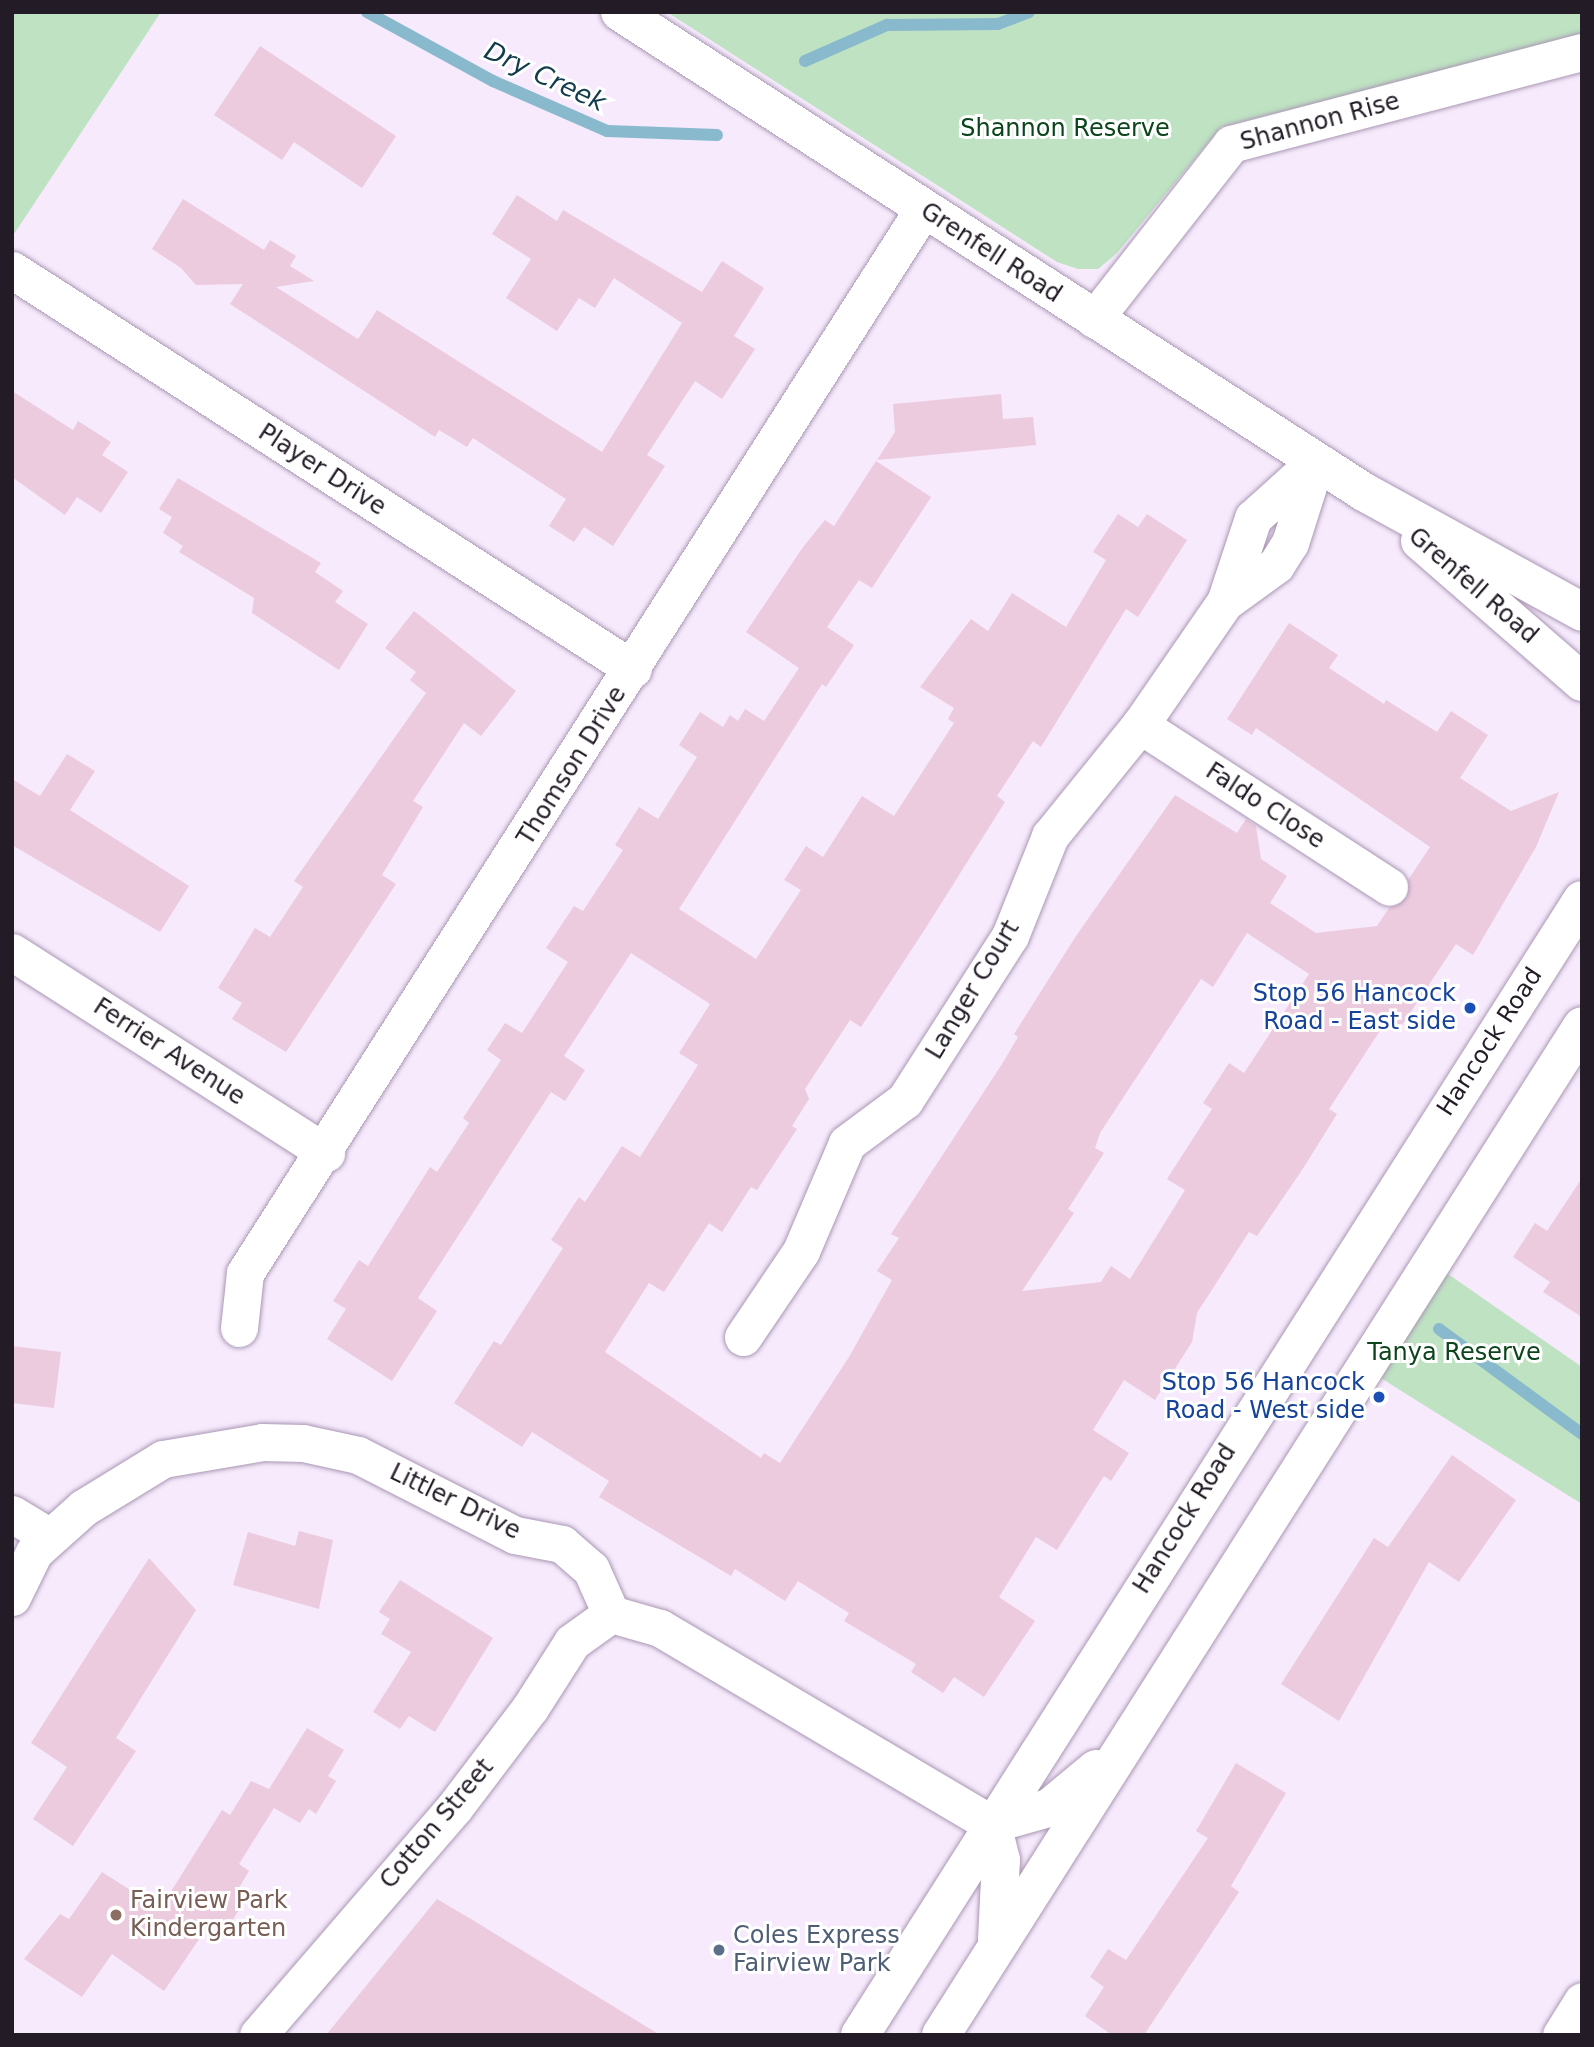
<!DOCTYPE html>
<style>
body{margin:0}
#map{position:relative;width:1594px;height:2047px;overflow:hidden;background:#f6eafc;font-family:"DejaVu Sans",sans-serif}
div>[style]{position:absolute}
.green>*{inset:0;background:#bee2c2}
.stream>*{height:12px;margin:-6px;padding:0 6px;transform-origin:6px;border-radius:6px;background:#89b9cd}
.building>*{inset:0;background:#edcbde}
.roads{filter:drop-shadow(0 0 2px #aa97b4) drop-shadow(0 0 2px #aa97b4)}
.minor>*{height:37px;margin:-18.5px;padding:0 18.5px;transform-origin:18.5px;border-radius:18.5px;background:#fff}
.secondary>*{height:38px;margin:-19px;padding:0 19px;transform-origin:19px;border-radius:19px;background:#fff}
.dots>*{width:19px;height:19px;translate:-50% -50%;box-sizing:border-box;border:4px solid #fff;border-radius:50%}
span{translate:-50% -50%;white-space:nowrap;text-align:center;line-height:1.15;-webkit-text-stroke:6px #fff;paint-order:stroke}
.street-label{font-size:24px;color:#231c27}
.park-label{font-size:24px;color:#0c451c}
.transit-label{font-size:24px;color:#164399}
.right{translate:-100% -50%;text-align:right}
.education-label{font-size:24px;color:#785e54}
.left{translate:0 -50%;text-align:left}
.service-label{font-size:24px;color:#4e5e75}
.water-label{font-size:26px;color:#123c4b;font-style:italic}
.frame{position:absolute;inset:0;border:14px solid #231c27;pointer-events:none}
</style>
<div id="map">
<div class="green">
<div style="clip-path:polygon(12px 12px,161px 12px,12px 237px)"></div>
<div style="clip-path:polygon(667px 12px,1582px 12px,1582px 36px,1221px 127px,1117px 253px,1098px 269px,1078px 269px,1057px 262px)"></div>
<div style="clip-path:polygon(1435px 1265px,1582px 1367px,1582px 1504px,1368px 1370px)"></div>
</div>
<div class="stream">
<div style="left:367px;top:12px;width:144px;rotate:28.7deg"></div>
<div style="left:493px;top:81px;width:124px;rotate:23.7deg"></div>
<div style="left:607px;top:131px;width:110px;rotate:2.1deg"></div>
<div style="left:805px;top:61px;width:90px;rotate:-23.7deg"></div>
<div style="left:887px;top:25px;width:111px;rotate:-0.5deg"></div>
<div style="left:998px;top:24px;width:33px;rotate:-21deg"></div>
<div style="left:1439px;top:1329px;width:177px;rotate:36.3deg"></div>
</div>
<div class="building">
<div style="clip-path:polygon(260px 46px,396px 136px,362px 188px,294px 142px,282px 160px,214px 115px)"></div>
<div style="clip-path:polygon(517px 195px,557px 221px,563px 210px,702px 292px,722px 261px,764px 288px,734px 336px,755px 349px,722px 399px,695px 381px,647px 455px,665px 466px,613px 546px,584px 527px,574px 542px,549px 526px,566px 499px,473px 438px,467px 447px,439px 430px,435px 437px,230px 304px,243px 284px,196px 285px,181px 268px,152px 249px,183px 199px,264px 250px,270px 240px,296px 256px,290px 266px,314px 281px,276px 287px,358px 339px,377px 310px,602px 452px,682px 323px,614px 278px,595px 308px,579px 298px,557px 331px,506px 298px,531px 259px,492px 234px)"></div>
<div style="clip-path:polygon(12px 391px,73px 430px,78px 421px,111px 442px,102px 455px,128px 472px,101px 513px,77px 497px,65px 515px,12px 477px)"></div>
<div style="clip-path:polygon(1001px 394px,1003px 419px,1033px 417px,1036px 445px,877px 460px,895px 432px,893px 404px)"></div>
<div style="clip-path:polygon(evenodd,876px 461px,931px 497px,872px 588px,859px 580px,827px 627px,854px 645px,826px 687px,822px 684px,679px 909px,756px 959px,801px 890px,784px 880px,806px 846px,823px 857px,862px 796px,894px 816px,954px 723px,948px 719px,954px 708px,920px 687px,971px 619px,988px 631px,1012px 593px,1066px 627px,1106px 560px,1093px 552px,1118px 514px,1138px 527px,1147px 514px,1187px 540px,1138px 617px,1126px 609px,1041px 747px,1033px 741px,997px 796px,1005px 802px,927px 926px,861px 1027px,850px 1020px,805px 1089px,809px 1099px,792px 1126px,797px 1129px,757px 1190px,751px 1187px,722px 1232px,709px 1223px,664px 1292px,649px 1283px,605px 1352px,761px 1458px,764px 1453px,780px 1463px,849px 1357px,892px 1280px,877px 1271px,899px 1238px,891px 1234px,1002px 1064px,1018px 1037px,1014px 1034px,1076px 936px,1175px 795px,1237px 833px,1246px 819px,1256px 826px,1261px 859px,1287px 876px,1270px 903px,1316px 933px,1377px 926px,1389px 908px,1407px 898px,1408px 880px,1430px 847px,1256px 728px,1252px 735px,1227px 719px,1289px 623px,1338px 655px,1329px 668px,1384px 704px,1386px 700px,1437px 732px,1451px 711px,1488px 735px,1460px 778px,1511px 811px,1559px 792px,1536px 847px,1473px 955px,1456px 944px,1398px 1031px,1385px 1023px,1329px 1109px,1337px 1114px,1304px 1167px,1257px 1236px,1249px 1232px,1197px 1313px,1192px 1342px,1155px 1400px,1124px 1380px,1093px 1430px,1129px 1453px,1111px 1481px,1104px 1476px,1057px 1550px,1036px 1537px,999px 1597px,1035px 1621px,984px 1697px,954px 1677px,943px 1693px,911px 1672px,916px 1664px,844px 1621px,849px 1613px,798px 1581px,785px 1601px,735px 1569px,731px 1576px,599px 1497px,609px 1481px,532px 1432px,522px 1447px,454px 1403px,494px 1341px,501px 1345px,563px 1248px,551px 1240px,579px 1197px,585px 1202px,622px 1146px,640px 1157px,698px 1065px,679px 1053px,710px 1004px,631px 953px,564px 1056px,585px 1070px,565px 1101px,551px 1092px,418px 1298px,437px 1311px,392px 1381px,327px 1339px,346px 1309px,333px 1301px,359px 1260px,368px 1266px,430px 1167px,437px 1172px,469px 1123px,463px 1118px,501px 1060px,487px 1050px,505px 1023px,522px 1033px,568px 962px,546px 948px,574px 906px,583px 911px,623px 850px,615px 845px,639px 807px,658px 819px,697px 757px,679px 745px,700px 712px,723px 727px,730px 715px,738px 721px,745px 709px,764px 721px,799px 668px,746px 632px,803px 547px,825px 520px,834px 526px,876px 461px,1247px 933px,1309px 974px,1244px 1073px,1229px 1063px,1203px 1103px,1212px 1109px,1167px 1179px,1185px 1190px,1130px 1279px,1111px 1266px,1101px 1282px,1022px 1291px,1074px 1213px,1068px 1209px,1104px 1153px,1095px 1148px,1100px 1133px,1201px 979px,1213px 987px,1247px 933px)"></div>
<div style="clip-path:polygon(178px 478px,321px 563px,315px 572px,343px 591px,335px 602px,368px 624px,339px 670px,252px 613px,254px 598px,179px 552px,183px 546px,163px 533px,172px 517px,159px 509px)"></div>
<div style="clip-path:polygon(414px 611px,516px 691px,481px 736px,464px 723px,413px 801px,423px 807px,382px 875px,396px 884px,286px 1052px,232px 1019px,242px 1003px,218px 988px,255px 928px,270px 937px,303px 887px,294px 881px,426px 693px,410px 680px,416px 672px,385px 648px)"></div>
<div style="clip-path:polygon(67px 754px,95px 771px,70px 810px,189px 886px,160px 932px,12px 845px,12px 779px,40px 796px)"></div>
<div style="clip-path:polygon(1582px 1178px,1582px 1317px,1543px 1292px,1550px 1282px,1513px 1257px,1535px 1223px,1547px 1231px)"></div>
<div style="clip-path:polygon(12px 1346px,61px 1352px,54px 1408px,12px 1403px)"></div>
<div style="clip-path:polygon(1452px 1455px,1516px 1500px,1459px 1582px,1429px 1562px,1339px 1721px,1281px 1684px,1374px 1538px,1388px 1547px)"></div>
<div style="clip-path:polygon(299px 1531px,333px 1540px,319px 1609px,233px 1585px,248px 1532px,295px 1546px)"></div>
<div style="clip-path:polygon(149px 1558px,196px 1610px,116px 1738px,136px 1751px,73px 1846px,33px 1819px,67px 1767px,31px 1743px)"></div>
<div style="clip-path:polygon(400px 1580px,493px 1638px,435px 1732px,409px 1716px,400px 1729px,373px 1712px,411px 1652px,381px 1634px,390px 1619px,379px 1612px)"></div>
<div style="clip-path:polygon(307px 1728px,344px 1750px,328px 1776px,336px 1781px,316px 1814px,309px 1809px,300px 1823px,274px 1808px,239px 1864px,249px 1871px,237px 1891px,247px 1897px,227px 1929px,212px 1920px,164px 1991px,112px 1954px,82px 1997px,24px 1959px,60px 1914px,69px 1919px,102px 1872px,160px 1909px,222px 1810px,230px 1815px,251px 1781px,269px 1789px)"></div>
<div style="clip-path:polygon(1236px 1763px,1286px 1793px,1231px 1886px,1239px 1892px,1144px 2035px,1112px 2035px,1085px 2016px,1104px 1987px,1090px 1977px,1108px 1949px,1126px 1960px,1208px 1838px,1196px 1831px)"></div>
<div style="clip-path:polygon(437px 1899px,471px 1919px,660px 2035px,326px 2035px)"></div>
</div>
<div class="roads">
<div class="minor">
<div style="left:12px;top:270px;width:738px;rotate:32.72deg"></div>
<div style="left:1094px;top:319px;width:222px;rotate:-51.9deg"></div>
<div style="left:1231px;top:144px;width:363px;rotate:-14.7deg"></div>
<div style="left:1225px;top:602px;width:89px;rotate:-71.6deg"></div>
<div style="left:1253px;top:518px;width:85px;rotate:-42.1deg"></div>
<div style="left:1140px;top:725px;width:297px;rotate:33deg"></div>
<div style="left:12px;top:952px;width:373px;rotate:32.6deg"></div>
<div style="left:239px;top:1328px;width:55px;rotate:-83.8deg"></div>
<div style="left:245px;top:1273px;width:1262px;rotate:-57.49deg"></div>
<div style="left:743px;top:1337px;width:104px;rotate:-56deg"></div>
<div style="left:801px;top:1251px;width:117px;rotate:-66.9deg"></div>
<div style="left:847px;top:1143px;width:72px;rotate:-36.6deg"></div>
<div style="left:905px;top:1100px;width:195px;rotate:-57.4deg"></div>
<div style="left:1010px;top:936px;width:108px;rotate:-68.2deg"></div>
<div style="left:1050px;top:836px;width:143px;rotate:-51deg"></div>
<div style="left:1140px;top:725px;width:150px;rotate:-55.4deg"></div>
<div style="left:1225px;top:602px;width:63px;rotate:-36deg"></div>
<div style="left:1276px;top:565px;width:26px;rotate:-58deg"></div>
<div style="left:1290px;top:543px;width:86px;rotate:-72.4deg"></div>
<div style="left:12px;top:1514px;width:44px;rotate:31.2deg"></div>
<div style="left:12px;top:1597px;width:50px;rotate:-63.9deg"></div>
<div style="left:34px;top:1552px;width:66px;rotate:-41.9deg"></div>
<div style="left:83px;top:1508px;width:94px;rotate:-31.5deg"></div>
<div style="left:163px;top:1459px;width:100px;rotate:-9.7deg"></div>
<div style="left:262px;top:1442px;width:41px;rotate:1.4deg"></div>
<div style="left:303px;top:1443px;width:56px;rotate:12.3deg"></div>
<div style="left:358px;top:1455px;width:176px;rotate:27deg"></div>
<div style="left:515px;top:1535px;width:48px;rotate:10.8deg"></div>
<div style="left:562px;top:1544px;width:38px;rotate:41deg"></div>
<div style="left:591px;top:1569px;width:49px;rotate:66deg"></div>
<div style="left:611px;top:1614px;width:51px;rotate:15.9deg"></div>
<div style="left:660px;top:1628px;width:386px;rotate:30.6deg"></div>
<div style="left:258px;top:2035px;width:300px;rotate:-49.2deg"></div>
<div style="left:454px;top:1808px;width:126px;rotate:-52.8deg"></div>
<div style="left:530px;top:1708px;width:78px;rotate:-57.5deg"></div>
<div style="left:572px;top:1642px;width:48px;rotate:-35.7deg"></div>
<div style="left:1561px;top:2035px;width:40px;rotate:-58deg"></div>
</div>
<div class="secondary">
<div style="left:620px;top:12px;width:885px;rotate:32.83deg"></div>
<div style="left:1364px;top:492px;width:249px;rotate:28.8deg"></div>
<div style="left:1420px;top:541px;width:215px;rotate:41deg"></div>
<div style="left:992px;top:1824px;width:59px;rotate:-15.7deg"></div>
<div style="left:1049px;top:1808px;width:61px;rotate:-39.7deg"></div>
<div style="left:992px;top:1824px;width:37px;rotate:76deg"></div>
<div style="left:1001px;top:1860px;width:80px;rotate:92.9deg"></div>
<div style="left:860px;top:2035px;width:1345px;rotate:-57.54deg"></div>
<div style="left:941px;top:2035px;width:1195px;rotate:-57.57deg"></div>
</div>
</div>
<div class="dots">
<div style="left:1470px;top:1008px;background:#1a4fb4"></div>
<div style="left:1379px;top:1397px;background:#1a4fb4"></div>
<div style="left:116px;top:1915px;background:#8d6e63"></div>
<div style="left:719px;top:1950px;background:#5c6f8a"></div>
</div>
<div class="street-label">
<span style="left:1320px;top:122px;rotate:-15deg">Shannon Rise</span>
<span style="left:991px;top:253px;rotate:33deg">Grenfell Road</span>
<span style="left:322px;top:470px;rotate:33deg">Player Drive</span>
<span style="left:1473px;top:586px;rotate:41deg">Grenfell Road</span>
<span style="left:572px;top:766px;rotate:-58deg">Thomson Drive</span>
<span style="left:1265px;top:806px;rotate:33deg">Faldo Close</span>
<span style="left:973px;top:990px;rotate:-59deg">Langer Court</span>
<span style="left:1490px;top:1042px;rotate:-57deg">Hancock Road</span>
<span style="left:169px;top:1052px;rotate:33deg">Ferrier Avenue</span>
<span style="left:455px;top:1502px;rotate:26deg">Littler Drive</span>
<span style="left:1185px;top:1519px;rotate:-58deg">Hancock Road</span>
<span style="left:437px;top:1824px;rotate:-50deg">Cotton Street</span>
</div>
<div class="park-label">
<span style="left:1065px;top:129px">Shannon Reserve</span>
<span style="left:1454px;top:1353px">Tanya Reserve</span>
</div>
<div class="transit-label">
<span class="right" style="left:1456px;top:1008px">Stop 56 Hancock<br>Road - East side</span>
<span class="right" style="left:1365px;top:1397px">Stop 56 Hancock<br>Road - West side</span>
</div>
<div class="education-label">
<span class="left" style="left:130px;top:1915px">Fairview Park<br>Kindergarten</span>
</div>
<div class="service-label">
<span class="left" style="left:733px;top:1950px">Coles Express<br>Fairview Park</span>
</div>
<div class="water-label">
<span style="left:545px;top:77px;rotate:25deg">Dry Creek</span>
</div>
<div class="frame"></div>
</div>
